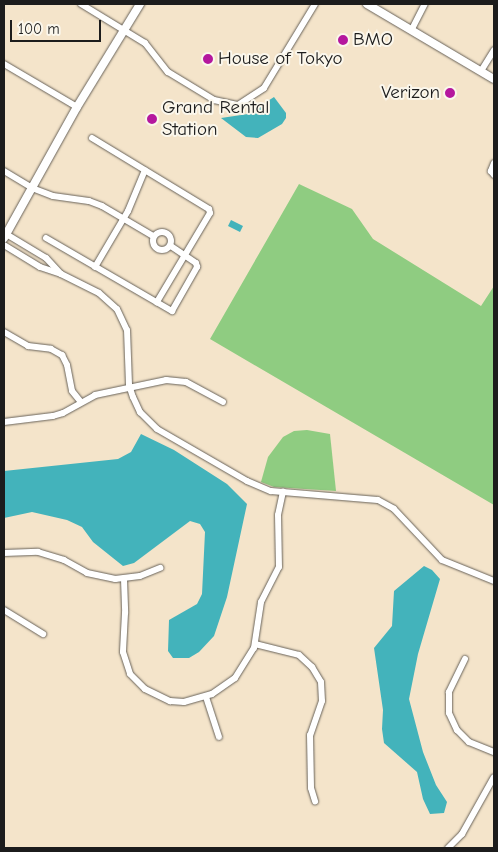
<!DOCTYPE html>
<style>
body{margin:0}
#map{position:relative;width:498px;height:852px;overflow:hidden;background:#f4e4ca;font-family:"Comic Neue",sans-serif}
div>[style]{position:absolute}
.green>*{inset:0;background:#8fcc81}
.water>*{inset:0;background:#43b3bb}
.roads{filter:drop-shadow(0 0 1px #686259) drop-shadow(0 0 1px #686259)}
.minor>*{height:6px;margin:-3px;padding:0 3px;transform-origin:3px;border-radius:3px;background:#fff}
.minor>.ring{margin:-3px;padding:0;box-sizing:content-box;background:none;border:6px solid #fff;border-radius:50%}
.major>*{height:8px;margin:-4px;padding:0 4px;transform-origin:4px;border-radius:4px;background:#fff}
.dots>*{width:14px;height:14px;translate:-50% -50%;box-sizing:border-box;border:2px solid #fbf7ec;border-radius:50%}
span{translate:-50% -50%;white-space:nowrap;text-align:center;line-height:1.15;-webkit-text-stroke:4px #fbf7ec;paint-order:stroke}
.poi-label{font-size:19px;color:#1c1c1c}
.left{translate:0 -50%;text-align:left}
.right{translate:-100% -50%;text-align:right}
.frame{position:absolute;inset:0;border:5px solid #1c1c1c;pointer-events:none}
.scale{position:absolute;left:10px;top:20px;width:91px;height:22px;box-sizing:border-box;border:2px solid #1c1c1c;border-top:0;padding-left:6px;font-size:15px;line-height:18px;white-space:nowrap;color:#1c1c1c;-webkit-text-stroke:4px #fbf7ec;paint-order:stroke}
</style>
<div id="map">
<div class="green">
<div style="clip-path:polygon(299px 184px,352px 209px,373px 239px,481px 306px,494px 286px,494px 505px,210px 339px)"></div>
<div style="clip-path:polygon(307px 430px,330px 434px,336px 491px,274px 487px,261px 482px,268px 457px,283px 437px,294px 431px)"></div>
</div>
<div class="water">
<div style="clip-path:polygon(274px 97px,286px 113px,286px 118px,282px 124px,258px 138px,246px 137px,221px 118px,248px 114px)"></div>
<div style="clip-path:polygon(231px 220px,243px 226px,240px 232px,228px 226px)"></div>
<div style="clip-path:polygon(141px 434px,174px 450px,227px 484px,247px 504px,227px 597px,214px 636px,199px 652px,189px 658px,173px 658px,168px 651px,169px 620px,197px 604px,202px 594px,205px 532px,200px 524px,190px 521px,134px 563px,123px 566px,93px 542px,82px 527px,67px 520px,32px 512px,4px 518px,4px 471px,118px 459px,131px 452px)"></div>
<div style="clip-path:polygon(424px 566px,432px 570px,440px 579px,418px 654px,409px 699px,423px 752px,436px 785px,447px 802px,444px 813px,430px 814px,423px 799px,417px 772px,384px 743px,382px 729px,383px 710px,374px 648px,392px 626px,394px 591px)"></div>
</div>
<div class="roads">
<div class="minor">
<div style="left:81px;top:4px;width:75px;rotate:31.4deg"></div>
<div style="left:145px;top:43px;width:37px;rotate:52deg"></div>
<div style="left:168px;top:72px;width:54px;rotate:31.3deg"></div>
<div style="left:214px;top:100px;width:25px;rotate:12deg"></div>
<div style="left:238px;top:105px;width:31px;rotate:-33deg"></div>
<div style="left:264px;top:88px;width:98px;rotate:-58.7deg"></div>
<div style="left:412px;top:29px;width:28px;rotate:-63deg"></div>
<div style="left:4px;top:64px;width:85px;rotate:30.5deg"></div>
<div style="left:481px;top:71px;width:25px;rotate:-58deg"></div>
<div style="left:92px;top:138px;width:137px;rotate:31.3deg"></div>
<div style="left:209px;top:209px;width:4px;rotate:76deg"></div>
<div style="left:210px;top:213px;width:104px;rotate:120.8deg"></div>
<div style="left:494px;top:163px;width:9px;rotate:111deg"></div>
<div style="left:491px;top:171px;width:5px;rotate:53deg"></div>
<div style="left:4px;top:171px;width:33px;rotate:31deg"></div>
<div style="left:32px;top:188px;width:22px;rotate:21deg"></div>
<div style="left:53px;top:196px;width:36px;rotate:8deg"></div>
<div style="left:89px;top:201px;width:14px;rotate:21deg"></div>
<div style="left:102px;top:206px;width:59px;rotate:30.5deg"></div>
<div class="ring" style="left:153px;top:232px;width:12px;height:12px"></div>
<div style="left:46px;top:238px;width:146px;rotate:30.1deg"></div>
<div style="left:172px;top:311px;width:51px;rotate:-60.4deg"></div>
<div style="left:197px;top:267px;width:4px;rotate:-104deg"></div>
<div style="left:196px;top:263px;width:29px;rotate:-146deg"></div>
<div style="left:4px;top:245px;width:42px;rotate:31.4deg"></div>
<div style="left:40px;top:267px;width:22px;rotate:18deg"></div>
<div style="left:61px;top:274px;width:22px;rotate:-133deg"></div>
<div style="left:46px;top:258px;width:47px;rotate:-149deg"></div>
<div style="left:95px;top:267px;width:65px;rotate:-59.5deg"></div>
<div style="left:128px;top:211px;width:44px;rotate:-67.5deg"></div>
<div style="left:61px;top:274px;width:42px;rotate:26.6deg"></div>
<div style="left:99px;top:293px;width:24px;rotate:42deg"></div>
<div style="left:117px;top:309px;width:23px;rotate:65deg"></div>
<div style="left:127px;top:330px;width:55px;rotate:87.9deg"></div>
<div style="left:129px;top:385px;width:13px;rotate:72deg"></div>
<div style="left:133px;top:397px;width:17px;rotate:65deg"></div>
<div style="left:140px;top:412px;width:24px;rotate:45deg"></div>
<div style="left:157px;top:429px;width:104px;rotate:30deg"></div>
<div style="left:247px;top:481px;width:26px;rotate:23deg"></div>
<div style="left:271px;top:491px;width:107px;rotate:4.8deg"></div>
<div style="left:378px;top:500px;width:18px;rotate:29deg"></div>
<div style="left:394px;top:509px;width:70px;rotate:46.7deg"></div>
<div style="left:442px;top:560px;width:56px;rotate:22deg"></div>
<div style="left:4px;top:332px;width:28px;rotate:30deg"></div>
<div style="left:28px;top:346px;width:23px;rotate:7deg"></div>
<div style="left:51px;top:349px;width:13px;rotate:29deg"></div>
<div style="left:62px;top:355px;width:11px;rotate:63deg"></div>
<div style="left:67px;top:365px;width:26px;rotate:79deg"></div>
<div style="left:72px;top:391px;width:14px;rotate:51deg"></div>
<div style="left:4px;top:422px;width:49px;rotate:-7deg"></div>
<div style="left:53px;top:416px;width:10px;rotate:-17deg"></div>
<div style="left:63px;top:413px;width:37px;rotate:-29deg"></div>
<div style="left:95px;top:395px;width:73px;rotate:-11.9deg"></div>
<div style="left:166px;top:380px;width:20px;rotate:6deg"></div>
<div style="left:186px;top:382px;width:42px;rotate:28.4deg"></div>
<div style="left:4px;top:553px;width:34px;rotate:-2deg"></div>
<div style="left:38px;top:552px;width:27px;rotate:17deg"></div>
<div style="left:64px;top:560px;width:26px;rotate:29deg"></div>
<div style="left:87px;top:573px;width:29px;rotate:12deg"></div>
<div style="left:115px;top:579px;width:25px;rotate:-7deg"></div>
<div style="left:140px;top:576px;width:22px;rotate:-22deg"></div>
<div style="left:124px;top:579px;width:34px;rotate:88deg"></div>
<div style="left:125px;top:613px;width:39px;rotate:93deg"></div>
<div style="left:123px;top:652px;width:23px;rotate:72deg"></div>
<div style="left:130px;top:674px;width:21px;rotate:45deg"></div>
<div style="left:145px;top:689px;width:28px;rotate:26deg"></div>
<div style="left:170px;top:701px;width:14px;rotate:4deg"></div>
<div style="left:184px;top:702px;width:29px;rotate:-16deg"></div>
<div style="left:212px;top:694px;width:28px;rotate:-35deg"></div>
<div style="left:235px;top:678px;width:36px;rotate:-58deg"></div>
<div style="left:254px;top:648px;width:47px;rotate:-81.3deg"></div>
<div style="left:261px;top:602px;width:39px;rotate:-63deg"></div>
<div style="left:279px;top:567px;width:52px;rotate:-91.1deg"></div>
<div style="left:278px;top:515px;width:24px;rotate:-78deg"></div>
<div style="left:4px;top:610px;width:46px;rotate:31.6deg"></div>
<div style="left:255px;top:644px;width:45px;rotate:14deg"></div>
<div style="left:299px;top:655px;width:18px;rotate:43deg"></div>
<div style="left:312px;top:667px;width:17px;rotate:59deg"></div>
<div style="left:321px;top:682px;width:19px;rotate:87deg"></div>
<div style="left:322px;top:701px;width:36px;rotate:109deg"></div>
<div style="left:310px;top:735px;width:53px;rotate:88.9deg"></div>
<div style="left:311px;top:788px;width:14px;rotate:73deg"></div>
<div style="left:465px;top:659px;width:37px;rotate:116deg"></div>
<div style="left:449px;top:692px;width:21px;rotate:90deg"></div>
<div style="left:449px;top:713px;width:19px;rotate:65deg"></div>
<div style="left:457px;top:730px;width:17px;rotate:45deg"></div>
<div style="left:469px;top:742px;width:27px;rotate:22deg"></div>
<div style="left:206px;top:697px;width:42px;rotate:72deg"></div>
<div style="left:448px;top:848px;width:20px;rotate:-45deg"></div>
<div style="left:462px;top:834px;width:65px;rotate:-60.7deg"></div>
</div>
<div class="major">
<div style="left:367px;top:4px;width:147px;rotate:30.6deg"></div>
<div style="left:4px;top:238px;width:150px;rotate:-60.9deg"></div>
<div style="left:77px;top:107px;width:121px;rotate:-58.5deg"></div>
</div>
</div>
<div class="dots">
<div style="left:343px;top:40px;background:#b5179e"></div>
<div style="left:208px;top:59px;background:#b5179e"></div>
<div style="left:450px;top:93px;background:#b5179e"></div>
<div style="left:152px;top:119px;background:#b5179e"></div>
</div>
<div class="poi-label">
<span class="left" style="left:353px;top:40px">BMO</span>
<span class="left" style="left:218px;top:59px">House of Tokyo</span>
<span class="right" style="left:440px;top:93px">Verizon</span>
<span class="left" style="left:162px;top:119px">Grand Rental<br>Station</span>
</div>
<div class="frame"></div>
<div class="scale">100 m</div>
</div>
